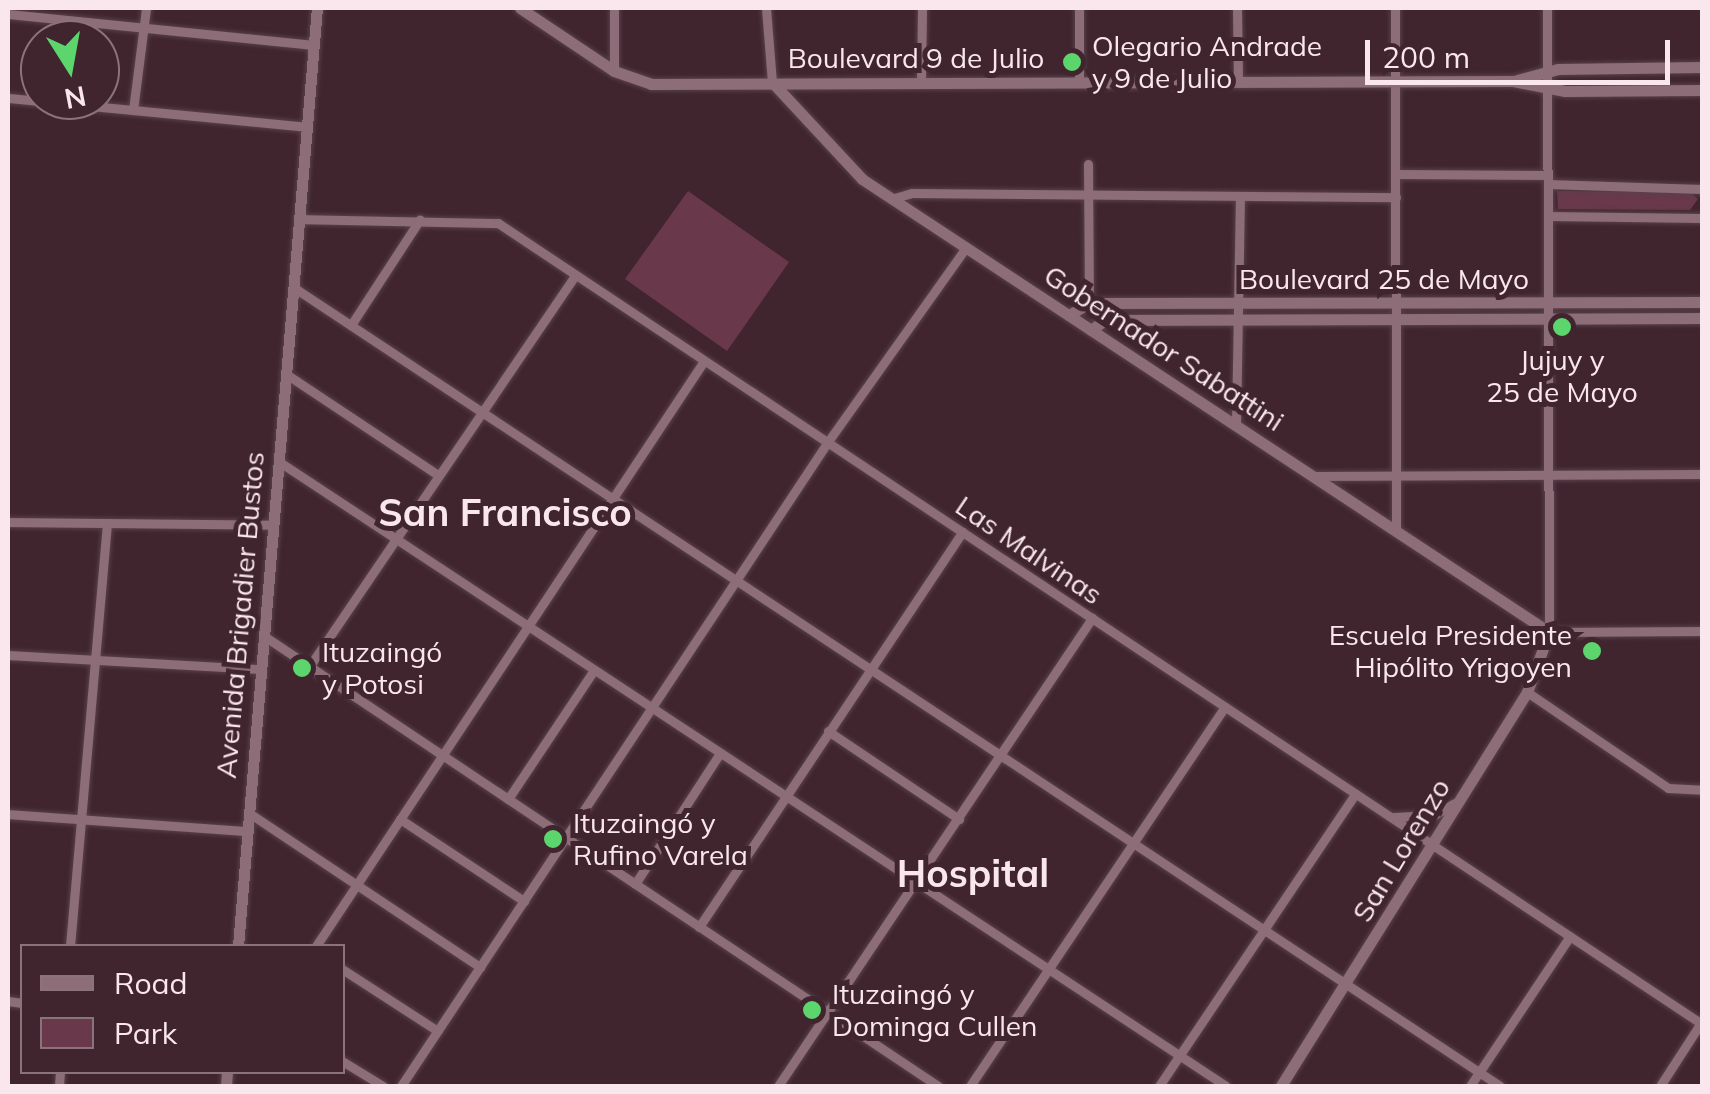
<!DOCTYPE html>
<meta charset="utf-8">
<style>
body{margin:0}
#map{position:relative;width:1710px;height:1094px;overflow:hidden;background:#40252f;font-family:Mulish,sans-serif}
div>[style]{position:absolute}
.green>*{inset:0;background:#69384b}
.roads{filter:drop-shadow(0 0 2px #58414a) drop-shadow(0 0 2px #58414a)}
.street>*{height:9px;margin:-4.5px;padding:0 4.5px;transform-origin:4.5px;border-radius:4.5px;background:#8d6d78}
.secondary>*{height:11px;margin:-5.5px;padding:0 5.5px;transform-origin:5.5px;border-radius:5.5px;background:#8d6d78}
.dots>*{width:28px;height:28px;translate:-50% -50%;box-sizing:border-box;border:5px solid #40252f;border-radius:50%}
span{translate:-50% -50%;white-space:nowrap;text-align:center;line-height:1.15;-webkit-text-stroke:10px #40252f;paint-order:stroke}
.poi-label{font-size:28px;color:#f9e7ed}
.left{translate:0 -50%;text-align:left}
.right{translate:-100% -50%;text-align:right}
.street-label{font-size:28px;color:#f9e7ed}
.district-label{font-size:38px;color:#f9e7ed;font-weight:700}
.frame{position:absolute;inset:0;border:10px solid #f9e7ed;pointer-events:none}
.legend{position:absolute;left:20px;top:944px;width:325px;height:130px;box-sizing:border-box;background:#40252f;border:2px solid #8a737b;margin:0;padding:12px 18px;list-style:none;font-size:30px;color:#f9e7ed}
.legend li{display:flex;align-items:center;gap:20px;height:50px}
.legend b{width:50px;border:2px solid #8a737b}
.north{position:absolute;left:20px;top:20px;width:100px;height:100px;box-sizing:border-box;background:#40252f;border:2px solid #8a737b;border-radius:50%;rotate:169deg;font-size:28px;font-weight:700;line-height:40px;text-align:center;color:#f9e7ed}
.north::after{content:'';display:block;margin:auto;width:35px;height:45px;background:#5cd56d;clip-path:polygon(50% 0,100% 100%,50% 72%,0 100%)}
.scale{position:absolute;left:1365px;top:40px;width:305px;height:45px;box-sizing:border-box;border:5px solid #f9e7ed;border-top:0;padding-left:12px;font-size:30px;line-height:35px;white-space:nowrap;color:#f9e7ed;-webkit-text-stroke:8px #40252f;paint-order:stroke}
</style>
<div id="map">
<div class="green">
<div style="clip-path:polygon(688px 191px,789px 262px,727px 351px,625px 279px)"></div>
<div style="clip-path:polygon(1557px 191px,1690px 192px,1698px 199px,1690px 210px,1558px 209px)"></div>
</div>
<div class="roads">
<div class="street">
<div style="left:766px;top:8px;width:74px;rotate:85.4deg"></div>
<div style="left:1079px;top:8px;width:75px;rotate:90deg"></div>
<div style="left:1237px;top:8px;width:74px;rotate:89.2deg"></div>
<div style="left:1395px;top:8px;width:523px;rotate:89.89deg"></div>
<div style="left:1547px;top:8px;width:624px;rotate:89.82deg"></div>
<div style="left:1549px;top:632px;width:153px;rotate:-0.4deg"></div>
<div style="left:8px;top:14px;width:308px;rotate:5.8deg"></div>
<div style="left:614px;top:71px;width:63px;rotate:-90deg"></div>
<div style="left:921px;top:81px;width:73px;rotate:-89.2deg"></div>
<div style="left:8px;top:98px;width:300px;rotate:5.5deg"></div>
<div style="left:133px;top:110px;width:103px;rotate:-82.7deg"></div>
<div style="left:1088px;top:164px;width:139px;rotate:89.6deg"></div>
<div style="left:1089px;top:303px;width:21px;rotate:59deg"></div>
<div style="left:1396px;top:174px;width:152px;rotate:0.4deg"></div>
<div style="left:1548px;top:184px;width:154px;rotate:1.9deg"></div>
<div style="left:891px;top:199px;width:22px;rotate:-16deg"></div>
<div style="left:912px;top:193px;width:484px;rotate:0.5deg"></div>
<div style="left:1548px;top:216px;width:154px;rotate:0.7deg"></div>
<div style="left:299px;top:219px;width:199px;rotate:1.2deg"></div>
<div style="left:498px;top:223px;width:1446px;rotate:33.64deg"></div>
<div style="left:293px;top:287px;width:1447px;rotate:33.5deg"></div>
<div style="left:351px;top:325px;width:126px;rotate:-56.9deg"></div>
<div style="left:286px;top:374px;width:182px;rotate:33.6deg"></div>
<div style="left:1236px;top:424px;width:228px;rotate:-89deg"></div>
<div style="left:278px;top:461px;width:1135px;rotate:33.4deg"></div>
<div style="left:1314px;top:476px;width:388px;rotate:-0.3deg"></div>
<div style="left:8px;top:522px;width:265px;rotate:0.6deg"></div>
<div style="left:264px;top:636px;width:810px;rotate:33.73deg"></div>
<div style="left:8px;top:655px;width:253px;rotate:3.2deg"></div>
<div style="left:309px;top:667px;width:474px;rotate:-55.8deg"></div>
<div style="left:1527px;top:692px;width:171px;rotate:34.2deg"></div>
<div style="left:1668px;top:788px;width:34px;rotate:3deg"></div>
<div style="left:828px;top:731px;width:158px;rotate:33.9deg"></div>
<div style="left:508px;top:799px;width:155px;rotate:-56.3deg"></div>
<div style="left:249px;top:813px;width:278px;rotate:33.7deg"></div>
<div style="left:8px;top:814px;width:240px;rotate:4.1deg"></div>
<div style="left:1394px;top:817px;width:40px;rotate:-2.9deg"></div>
<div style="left:1434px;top:815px;width:24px;rotate:-30deg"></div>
<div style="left:400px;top:819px;width:149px;rotate:33.5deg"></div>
<div style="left:635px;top:884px;width:156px;rotate:-57deg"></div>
<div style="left:699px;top:927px;width:475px;rotate:-56.3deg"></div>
<div style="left:70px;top:946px;width:424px;rotate:-85deg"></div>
<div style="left:316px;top:946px;width:702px;rotate:-56.45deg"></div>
<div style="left:342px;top:969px;width:114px;rotate:32.9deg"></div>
<div style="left:8px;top:1001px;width:14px;rotate:8deg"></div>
<div style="left:342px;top:1061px;width:48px;rotate:31.4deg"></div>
<div style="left:59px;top:1086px;width:14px;rotate:-86deg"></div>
<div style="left:401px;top:1086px;width:771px;rotate:-56.47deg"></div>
<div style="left:827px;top:443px;width:238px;rotate:-54.6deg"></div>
<div style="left:778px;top:1086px;width:564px;rotate:-56.14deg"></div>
<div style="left:970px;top:1086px;width:457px;rotate:-56.1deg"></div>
<div style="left:1159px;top:1086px;width:352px;rotate:-56.1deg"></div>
<div style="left:1470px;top:1086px;width:180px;rotate:-56.3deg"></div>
<div style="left:1660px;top:1086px;width:77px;rotate:-57.1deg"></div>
</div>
<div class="secondary">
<div style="left:520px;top:8px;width:113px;rotate:33.8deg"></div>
<div style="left:614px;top:71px;width:39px;rotate:19deg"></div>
<div style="left:651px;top:84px;width:862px;rotate:-0.2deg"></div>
<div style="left:1513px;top:81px;width:53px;rotate:10.9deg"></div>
<div style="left:1565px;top:91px;width:137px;rotate:-0.4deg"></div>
<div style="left:1517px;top:80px;width:42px;rotate:-15deg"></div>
<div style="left:1558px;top:69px;width:144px;rotate:-0.8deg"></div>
<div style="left:772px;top:82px;width:132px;rotate:47.1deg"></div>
<div style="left:862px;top:179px;width:823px;rotate:33.4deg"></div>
<div style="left:1549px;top:632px;width:64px;rotate:110.1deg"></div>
<div style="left:1527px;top:692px;width:464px;rotate:122deg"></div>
<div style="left:1069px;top:315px;width:23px;rotate:-31deg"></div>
<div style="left:1089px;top:303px;width:613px;rotate:-0.09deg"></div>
<div style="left:1091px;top:330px;width:17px;rotate:-36deg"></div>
<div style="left:1105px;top:320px;width:597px;rotate:-0.19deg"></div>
<div style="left:238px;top:946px;width:941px;rotate:-85.19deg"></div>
<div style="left:226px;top:1086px;width:14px;rotate:-86deg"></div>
</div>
</div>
<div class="dots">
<div style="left:1072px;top:62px;background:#5cd56d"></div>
<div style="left:1562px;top:327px;background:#5cd56d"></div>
<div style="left:1592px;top:651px;background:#5cd56d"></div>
<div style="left:302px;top:668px;background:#5cd56d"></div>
<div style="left:553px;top:839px;background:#5cd56d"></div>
<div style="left:812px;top:1010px;background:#5cd56d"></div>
</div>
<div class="poi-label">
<span class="left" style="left:1092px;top:62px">Olegario Andrade<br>y 9 de Julio</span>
<span style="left:1562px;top:376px">Jujuy y<br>25 de Mayo</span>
<span class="right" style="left:1572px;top:651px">Escuela Presidente<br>Hipólito Yrigoyen</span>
<span class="left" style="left:322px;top:668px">Ituzaingó<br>y Potosi</span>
<span class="left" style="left:573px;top:839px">Ituzaingó y<br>Rufino Varela</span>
<span class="left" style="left:832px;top:1010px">Ituzaingó y<br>Dominga Cullen</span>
</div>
<div class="street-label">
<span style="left:916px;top:58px">Boulevard 9 de Julio</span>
<span style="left:1384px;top:279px">Boulevard 25 de Mayo</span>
<span style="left:1164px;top:348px;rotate:33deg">Gobernador Sabattini</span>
<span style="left:1029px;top:550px;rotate:34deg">Las Malvinas</span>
<span style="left:240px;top:615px;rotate:-85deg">Avenida Brigadier Bustos</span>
<span style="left:1401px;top:850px;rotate:-59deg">San Lorenzo</span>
</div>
<div class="district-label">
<span style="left:505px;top:513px">San Francisco</span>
<span style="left:973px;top:874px">Hospital</span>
</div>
<div class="frame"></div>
<ul class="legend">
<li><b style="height:12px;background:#8d6d78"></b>Road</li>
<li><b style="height:28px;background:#69384b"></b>Park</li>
</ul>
<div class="north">N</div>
<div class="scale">200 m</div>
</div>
